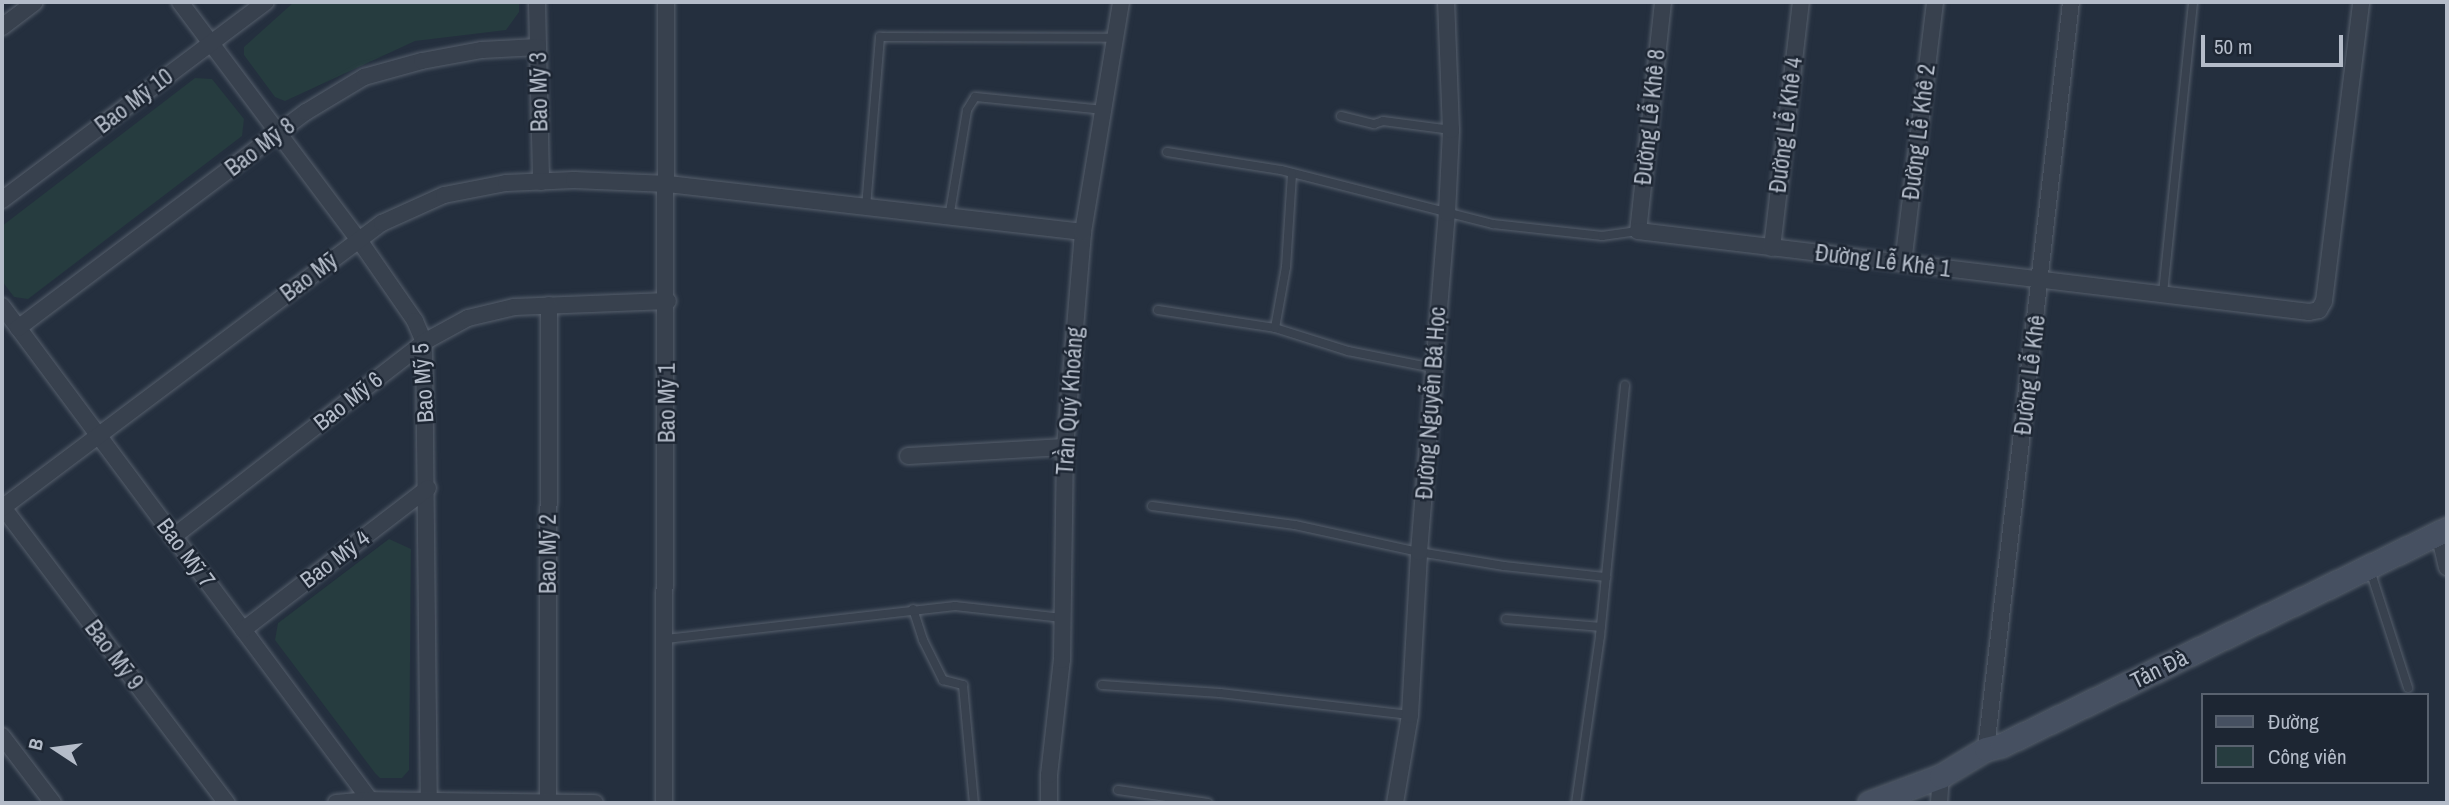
<!DOCTYPE html>
<meta charset="utf-8">
<style>
body{margin:0}
#map{position:relative;width:2449px;height:805px;overflow:hidden;background:#242f3e;font-family:"Archivo Narrow",sans-serif}
div>[style]{position:absolute}
.green>*{inset:0;background:#263c3f}
.roads{filter:drop-shadow(0 0 2px #565f6c) drop-shadow(0 0 2px #565f6c)}
.service>*{height:8px;margin:-4px;padding:0 4px;transform-origin:4px;border-radius:4px;background:#38414e}
.minor>*{height:16px;margin:-8px;padding:0 8px;transform-origin:8px;border-radius:8px;background:#38414e}
.secondary>*{height:23px;margin:-11.5px;padding:0 11.5px;transform-origin:11.5px;border-radius:11.5px;background:#465061}
span{translate:-50% -50%;white-space:nowrap;text-align:center;line-height:1.15;-webkit-text-stroke:5px #1d2633;paint-order:stroke}
.street-label{font-size:23px;color:#b4bcc9}
.frame{position:absolute;inset:0;border:4px solid #b4bcc9;pointer-events:none}
.legend{position:absolute;left:2201px;top:693px;width:228px;height:91px;box-sizing:border-box;background:#1d2633;border:2px solid #59626f;margin:0;padding:9px 12px;list-style:none;font-size:21px;color:#b4bcc9}
.legend li{display:flex;align-items:center;gap:14px;height:35px}
.legend b{width:35px;border:2px solid #59626f}
.north{position:absolute;left:21px;top:714px;width:70px;height:70px;-webkit-text-stroke:5px #1d2633;paint-order:stroke;rotate:283deg;font-size:19px;font-weight:700;line-height:28px;text-align:center;color:#b4bcc9}
.north::after{content:'';display:block;margin:auto;width:24px;height:32px;background:#b4bcc9;clip-path:polygon(50% 0,100% 100%,50% 72%,0 100%)}
.scale{position:absolute;left:2201px;top:35px;width:142px;height:32px;box-sizing:border-box;border:4px solid #b4bcc9;border-top:0;padding-left:9px;font-size:21px;line-height:24px;white-space:nowrap;color:#b4bcc9;-webkit-text-stroke:5px #1d2633;paint-order:stroke}
</style>
<div id="map">
<div class="green">
<div style="clip-path:polygon(294px 2px,519px 2px,519px 12px,506px 30px,415px 41px,285px 101px,275px 97px,244px 55px,244px 47px)"></div>
<div style="clip-path:polygon(195px 78px,212px 79px,244px 119px,242px 136px,28px 299px,14px 297px,2px 281px,2px 226px)"></div>
<div style="clip-path:polygon(389px 539px,411px 549px,409px 770px,402px 778px,380px 778px,375px 773px,275px 640px,278px 623px)"></div>
</div>
<div class="roads">
<div class="service">
<div style="left:1341px;top:116px;width:34px;rotate:14deg"></div>
<div style="left:1374px;top:124px;width:9px;rotate:-18deg"></div>
<div style="left:1383px;top:121px;width:69px;rotate:7.5deg"></div>
<div style="left:1167px;top:152px;width:115px;rotate:9deg"></div>
<div style="left:1281px;top:170px;width:219px;rotate:14.3deg"></div>
<div style="left:1493px;top:224px;width:110px;rotate:6.3deg"></div>
<div style="left:1602px;top:236px;width:36px;rotate:-8deg"></div>
<div style="left:866px;top:207px;width:171px;rotate:-85.3deg"></div>
<div style="left:880px;top:37px;width:233px;rotate:0.2deg"></div>
<div style="left:949px;top:218px;width:109px;rotate:-80.5deg"></div>
<div style="left:967px;top:110px;width:15px;rotate:-58deg"></div>
<div style="left:975px;top:97px;width:128px;rotate:5.8deg"></div>
<div style="left:2163px;top:293px;width:293px;rotate:-84.1deg"></div>
<div style="left:1158px;top:310px;width:118px;rotate:8.7deg"></div>
<div style="left:1275px;top:328px;width:77px;rotate:17.5deg"></div>
<div style="left:1348px;top:351px;width:87px;rotate:11.3deg"></div>
<div style="left:1275px;top:328px;width:62px;rotate:-79.8deg"></div>
<div style="left:1286px;top:267px;width:94px;rotate:-86.3deg"></div>
<div style="left:1152px;top:506px;width:144px;rotate:7.6deg"></div>
<div style="left:1295px;top:525px;width:127px;rotate:12.3deg"></div>
<div style="left:1419px;top:552px;width:86px;rotate:9.4deg"></div>
<div style="left:1504px;top:566px;width:103px;rotate:6.2deg"></div>
<div style="left:2370px;top:570px;width:124px;rotate:72.1deg"></div>
<div style="left:913px;top:609px;width:33px;rotate:72deg"></div>
<div style="left:923px;top:640px;width:45px;rotate:63.4deg"></div>
<div style="left:943px;top:680px;width:21px;rotate:14deg"></div>
<div style="left:963px;top:685px;width:119px;rotate:84.7deg"></div>
<div style="left:1506px;top:619px;width:95px;rotate:4.8deg"></div>
<div style="left:666px;top:639px;width:291px;rotate:-6.5deg"></div>
<div style="left:955px;top:606px;width:108px;rotate:6.4deg"></div>
<div style="left:1102px;top:685px;width:118px;rotate:3.9deg"></div>
<div style="left:1220px;top:693px;width:191px;rotate:6.6deg"></div>
<div style="left:1118px;top:790px;width:91px;rotate:8.2deg"></div>
<div style="left:1576px;top:803px;width:169px;rotate:-81.8deg"></div>
<div style="left:1600px;top:636px;width:252px;rotate:-84.3deg"></div>
</div>
<div class="minor">
<div style="left:180px;top:2px;width:298px;rotate:53.1deg"></div>
<div style="left:359px;top:240px;width:98px;rotate:55.3deg"></div>
<div style="left:415px;top:321px;width:23px;rotate:67deg"></div>
<div style="left:424px;top:342px;width:459px;rotate:89.4deg"></div>
<div style="left:537px;top:2px;width:180px;rotate:88.7deg"></div>
<div style="left:1663px;top:2px;width:230px;rotate:96.2deg"></div>
<div style="left:1638px;top:231px;width:676px;rotate:6.88deg"></div>
<div style="left:2309px;top:312px;width:10px;rotate:-11deg"></div>
<div style="left:2319px;top:310px;width:10px;rotate:-61deg"></div>
<div style="left:2324px;top:301px;width:301px;rotate:-82.9deg"></div>
<div style="left:2px;top:27px;width:41px;rotate:-37.1deg"></div>
<div style="left:2px;top:200px;width:330px;rotate:-36.9deg"></div>
<div style="left:1772px;top:248px;width:248px;rotate:-83.3deg"></div>
<div style="left:1903px;top:263px;width:263px;rotate:-83deg"></div>
<div style="left:2px;top:306px;width:616px;rotate:53.32deg"></div>
<div style="left:18px;top:328px;width:360px;rotate:-36.9deg"></div>
<div style="left:306px;top:112px;width:68px;rotate:-31.1deg"></div>
<div style="left:364px;top:77px;width:60px;rotate:-15.4deg"></div>
<div style="left:422px;top:61px;width:61px;rotate:-10.4deg"></div>
<div style="left:482px;top:50px;width:56px;rotate:-3.1deg"></div>
<div style="left:908px;top:456px;width:157px;rotate:-3.3deg"></div>
<div style="left:2px;top:506px;width:373px;rotate:52.9deg"></div>
<div style="left:2px;top:508px;width:475px;rotate:-36.9deg"></div>
<div style="left:382px;top:223px;width:68px;rotate:-24.3deg"></div>
<div style="left:444px;top:195px;width:63px;rotate:-11deg"></div>
<div style="left:506px;top:183px;width:68px;rotate:-2.5deg"></div>
<div style="left:574px;top:180px;width:94px;rotate:2.4deg"></div>
<div style="left:668px;top:184px;width:418px;rotate:6.6deg"></div>
<div style="left:2439px;top:533px;width:35px;rotate:77deg"></div>
<div style="left:173px;top:537px;width:318px;rotate:-37.8deg"></div>
<div style="left:424px;top:342px;width:50px;rotate:-28.6deg"></div>
<div style="left:468px;top:318px;width:47px;rotate:-13.4deg"></div>
<div style="left:514px;top:307px;width:154px;rotate:-2.2deg"></div>
<div style="left:243px;top:630px;width:233px;rotate:-37.5deg"></div>
<div style="left:2px;top:736px;width:84px;rotate:52.7deg"></div>
<div style="left:1986px;top:749px;width:752px;rotate:-83.51deg"></div>
<div style="left:548px;top:802px;width:497px;rotate:-89.9deg"></div>
<div style="left:336px;top:803px;width:34px;rotate:-5deg"></div>
<div style="left:370px;top:800px;width:225px;rotate:0.8deg"></div>
<div style="left:664px;top:803px;width:801px;rotate:-89.86deg"></div>
<div style="left:1049px;top:803px;width:28px;rotate:-90deg"></div>
<div style="left:1049px;top:775px;width:116px;rotate:-83.6deg"></div>
<div style="left:1062px;top:660px;width:213px;rotate:-89.2deg"></div>
<div style="left:1065px;top:447px;width:216px;rotate:-85.2deg"></div>
<div style="left:1083px;top:232px;width:233px;rotate:-80.6deg"></div>
<div style="left:1395px;top:803px;width:89px;rotate:-80.3deg"></div>
<div style="left:1410px;top:715px;width:163px;rotate:-86.8deg"></div>
<div style="left:1419px;top:552px;width:340px;rotate:-85.3deg"></div>
<div style="left:1447px;top:213px;width:83px;rotate:-87.2deg"></div>
<div style="left:1451px;top:130px;width:128px;rotate:-92.2deg"></div>
<div style="left:1939px;top:803px;width:27px;rotate:-86deg"></div>
</div>
<div class="secondary">
<div style="left:1869px;top:803px;width:77px;rotate:-20.6deg"></div>
<div style="left:1941px;top:776px;width:52px;rotate:-31deg"></div>
<div style="left:1986px;top:749px;width:16px;rotate:-14deg"></div>
<div style="left:2002px;top:745px;width:495px;rotate:-25.9deg"></div>
</div>
</div>
<div class="street-label">
<span style="left:539px;top:92px;rotate:-91deg">Bao Mỹ 3</span>
<span style="left:134px;top:101px;rotate:-37deg">Bao Mỹ 10</span>
<span style="left:1650px;top:117px;rotate:-84deg">Đường Lễ Khê 8</span>
<span style="left:1786px;top:125px;rotate:-83deg">Đường Lễ Khê 4</span>
<span style="left:1919px;top:132px;rotate:-83deg">Đường Lễ Khê 2</span>
<span style="left:260px;top:147px;rotate:-37deg">Bao Mỹ 8</span>
<span style="left:1883px;top:261px;rotate:7deg">Đường Lễ Khê 1</span>
<span style="left:309px;top:277px;rotate:-37deg">Bao Mỹ</span>
<span style="left:2030px;top:375px;rotate:-83deg">Đường Lễ Khê</span>
<span style="left:423px;top:383px;rotate:-94deg">Bao Mỹ 5</span>
<span style="left:348px;top:401px;rotate:-38deg">Bao Mỹ 6</span>
<span style="left:1070px;top:401px;rotate:-86deg">Trần Quý Khoáng</span>
<span style="left:667px;top:403px;rotate:-90deg">Bao Mỹ 1</span>
<span style="left:1431px;top:403px;rotate:-86deg">Đường Nguyễn Bá Học</span>
<span style="left:186px;top:553px;rotate:53deg">Bao Mỹ 7</span>
<span style="left:548px;top:554px;rotate:-90deg">Bao Mỹ 2</span>
<span style="left:335px;top:559px;rotate:-37deg">Bao Mỹ 4</span>
<span style="left:114px;top:655px;rotate:53deg">Bao Mỹ 9</span>
<span style="left:2159px;top:669px;rotate:-26deg">Tản Đà</span>
</div>
<div class="frame"></div>
<ul class="legend">
<li><b style="height:9px;background:#465061"></b>Đường</li>
<li><b style="height:19px;background:#263c3f"></b>Công viên</li>
</ul>
<div class="north">B</div>
<div class="scale">50 m</div>
</div>
